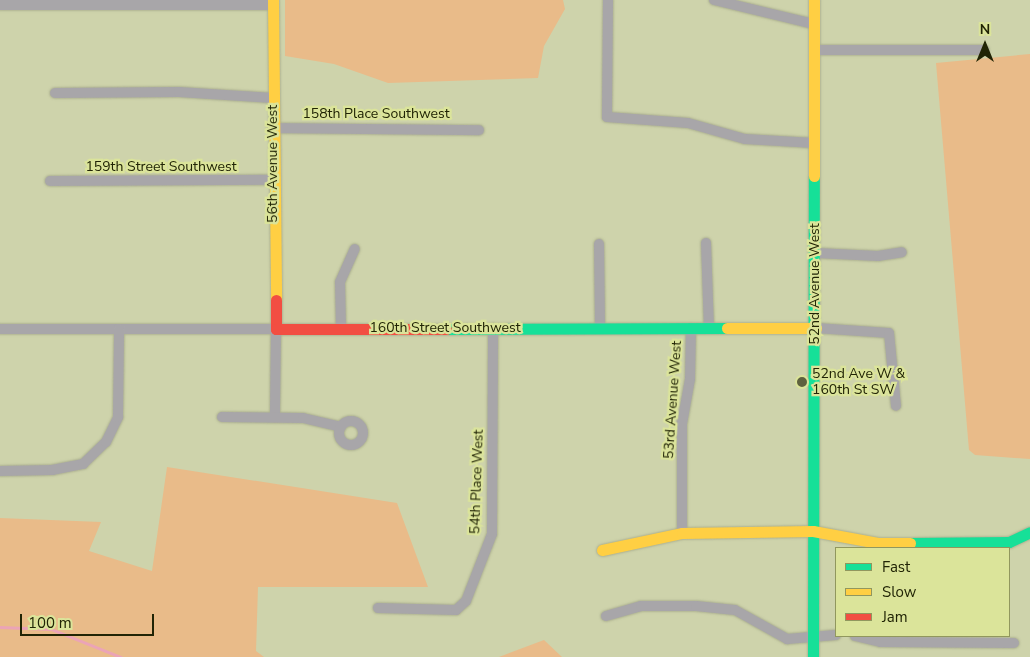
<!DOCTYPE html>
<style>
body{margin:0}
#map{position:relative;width:1030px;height:657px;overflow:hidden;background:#ced3ab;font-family:"Nunito Sans",sans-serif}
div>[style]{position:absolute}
.green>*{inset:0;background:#e9bb89}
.stream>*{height:2.5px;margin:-1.25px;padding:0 1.25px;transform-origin:1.25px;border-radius:1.25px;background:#eba4b6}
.roads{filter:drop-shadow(0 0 1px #acb090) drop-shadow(0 0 1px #acb090)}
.street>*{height:10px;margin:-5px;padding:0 5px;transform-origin:5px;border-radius:5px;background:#a8a6a9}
.street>.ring{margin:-5px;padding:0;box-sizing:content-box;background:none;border:10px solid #a8a6a9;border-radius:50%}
.fast>*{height:11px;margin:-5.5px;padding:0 5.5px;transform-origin:5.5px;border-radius:5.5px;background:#16e098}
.slow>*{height:11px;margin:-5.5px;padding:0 5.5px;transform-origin:5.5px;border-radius:5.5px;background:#ffcf43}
.jam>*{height:11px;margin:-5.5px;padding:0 5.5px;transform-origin:5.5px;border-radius:5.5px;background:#f24e42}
.dots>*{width:14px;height:14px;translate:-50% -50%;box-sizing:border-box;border:2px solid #dbe49a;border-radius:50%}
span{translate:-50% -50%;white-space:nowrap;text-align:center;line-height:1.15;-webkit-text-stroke:4.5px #dbe49a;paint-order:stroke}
.street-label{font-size:14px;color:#212405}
.poi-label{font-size:14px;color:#212405}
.left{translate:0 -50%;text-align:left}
.legend{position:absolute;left:835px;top:547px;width:175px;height:90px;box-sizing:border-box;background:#dbe49a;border:1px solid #91975e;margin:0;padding:6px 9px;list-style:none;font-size:15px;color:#212405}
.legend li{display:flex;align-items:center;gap:10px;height:25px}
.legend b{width:25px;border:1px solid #91975e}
.north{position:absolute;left:960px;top:20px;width:50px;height:50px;-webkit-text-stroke:4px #dbe49a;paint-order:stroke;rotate:0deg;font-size:14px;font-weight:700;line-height:20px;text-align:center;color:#212405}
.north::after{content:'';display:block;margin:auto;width:18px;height:22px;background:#212405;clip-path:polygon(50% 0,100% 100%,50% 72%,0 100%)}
.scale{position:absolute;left:20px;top:614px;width:134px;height:22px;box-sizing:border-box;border:2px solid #212405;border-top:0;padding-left:6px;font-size:15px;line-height:18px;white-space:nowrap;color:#212405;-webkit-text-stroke:4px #dbe49a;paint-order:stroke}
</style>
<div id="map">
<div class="green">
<div style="clip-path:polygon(285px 0,563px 0,565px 9px,544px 46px,538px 78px,388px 83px,334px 64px,285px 56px)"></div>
<div style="clip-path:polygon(1030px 54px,1030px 459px,975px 455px,969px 450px,936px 63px)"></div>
<div style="clip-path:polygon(167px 467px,397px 503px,428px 587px,258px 587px,256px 651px,264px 657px,0 657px,0 518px,101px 522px,89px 551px,152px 571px)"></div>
<div style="clip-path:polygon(544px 640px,562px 657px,499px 657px)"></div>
</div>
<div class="stream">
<div style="left:0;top:627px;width:51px;rotate:2.2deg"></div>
<div style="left:51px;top:629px;width:75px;rotate:21.8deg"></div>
</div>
<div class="roads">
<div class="street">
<div style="left:608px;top:0;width:117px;rotate:90.5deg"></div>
<div style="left:607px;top:117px;width:81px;rotate:4.2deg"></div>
<div style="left:688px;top:123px;width:59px;rotate:15.7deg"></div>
<div style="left:745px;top:139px;width:69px;rotate:3.3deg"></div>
<div style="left:714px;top:0;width:103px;rotate:13.5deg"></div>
<div style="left:0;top:5px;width:273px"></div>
<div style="left:814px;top:50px;width:170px"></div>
<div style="left:55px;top:93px;width:124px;rotate:-0.5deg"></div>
<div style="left:179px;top:92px;width:94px;rotate:3.7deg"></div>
<div style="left:272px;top:128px;width:207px;rotate:0.6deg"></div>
<div style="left:50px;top:181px;width:223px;rotate:-0.3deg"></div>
<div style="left:706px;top:243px;width:85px;rotate:88deg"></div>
<div style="left:599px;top:244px;width:84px;rotate:89.3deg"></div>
<div style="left:816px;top:253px;width:62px;rotate:2.8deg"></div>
<div style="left:878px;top:256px;width:24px;rotate:-9deg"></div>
<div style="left:816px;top:328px;width:73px;rotate:3.9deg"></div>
<div style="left:889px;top:333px;width:73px;rotate:84.5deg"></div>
<div style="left:0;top:329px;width:276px"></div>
<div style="left:276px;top:329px;width:88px;rotate:90.7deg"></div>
<div style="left:341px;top:329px;width:47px;rotate:-91.2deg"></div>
<div style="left:340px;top:282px;width:36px;rotate:-66deg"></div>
<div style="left:222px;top:417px;width:81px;rotate:0.7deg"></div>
<div style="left:303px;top:418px;width:39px;rotate:13deg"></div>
<div class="ring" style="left:339px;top:421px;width:14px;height:14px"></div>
<div style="left:0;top:471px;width:52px;rotate:-1.1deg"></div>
<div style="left:52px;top:470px;width:32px;rotate:-11deg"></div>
<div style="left:83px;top:464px;width:32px;rotate:-44deg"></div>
<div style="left:106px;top:442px;width:28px;rotate:-64deg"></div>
<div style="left:118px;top:417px;width:88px;rotate:-89.3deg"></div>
<div style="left:682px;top:533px;width:109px;rotate:-90deg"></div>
<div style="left:682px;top:424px;width:46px;rotate:-79.9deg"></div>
<div style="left:690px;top:379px;width:51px;rotate:-88.9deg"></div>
<div style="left:378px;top:608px;width:78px;rotate:1.5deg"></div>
<div style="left:456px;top:610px;width:13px;rotate:-42deg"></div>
<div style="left:466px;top:601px;width:72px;rotate:-68.8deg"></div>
<div style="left:492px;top:534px;width:206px;rotate:-89.7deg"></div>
<div style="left:606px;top:616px;width:36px;rotate:-16deg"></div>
<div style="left:641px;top:606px;width:55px"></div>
<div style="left:696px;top:606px;width:39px;rotate:6deg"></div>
<div style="left:735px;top:610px;width:60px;rotate:29.1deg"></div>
<div style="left:787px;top:639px;width:49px;rotate:-4.7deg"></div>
<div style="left:855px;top:636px;width:26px;rotate:13deg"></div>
<div style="left:880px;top:642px;width:134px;rotate:0.4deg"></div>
</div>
<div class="fast">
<div style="left:446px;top:329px;width:281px;rotate:-0.2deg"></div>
<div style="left:910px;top:543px;width:99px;rotate:-0.6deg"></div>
<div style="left:1009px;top:542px;width:23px;rotate:-25deg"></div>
<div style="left:813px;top:657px;width:481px;rotate:-89.9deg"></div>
</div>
<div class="slow">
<div style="left:273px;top:0;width:300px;rotate:89.4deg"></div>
<div style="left:814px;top:176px;width:176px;rotate:-90deg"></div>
<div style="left:727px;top:328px;width:89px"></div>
<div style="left:602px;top:550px;width:82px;rotate:-12deg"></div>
<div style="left:682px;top:533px;width:131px;rotate:-0.9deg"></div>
<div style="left:813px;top:531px;width:66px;rotate:10.5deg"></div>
<div style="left:878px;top:543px;width:32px"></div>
</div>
<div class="jam">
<div style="left:276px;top:300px;width:29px;rotate:90deg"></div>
<div style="left:276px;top:329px;width:170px"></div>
</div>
</div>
<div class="dots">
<div style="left:802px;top:382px;background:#5e613f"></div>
</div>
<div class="street-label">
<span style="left:376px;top:114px">158th Place Southwest</span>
<span style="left:273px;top:164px;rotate:-90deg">56th Avenue West</span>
<span style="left:161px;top:167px">159th Street Southwest</span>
<span style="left:815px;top:284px;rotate:-90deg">52nd Avenue West</span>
<span style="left:445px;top:328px">160th Street Southwest</span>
<span style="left:673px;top:400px;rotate:-86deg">53rd Avenue West</span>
<span style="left:477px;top:482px;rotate:-88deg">54th Place West</span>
</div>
<div class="poi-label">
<span class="left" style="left:812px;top:382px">52nd Ave W &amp;<br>160th St SW</span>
</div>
<ul class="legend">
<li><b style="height:6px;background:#16e098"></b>Fast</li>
<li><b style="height:6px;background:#ffcf43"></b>Slow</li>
<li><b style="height:6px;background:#f24e42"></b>Jam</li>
</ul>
<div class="north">N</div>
<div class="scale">100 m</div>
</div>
